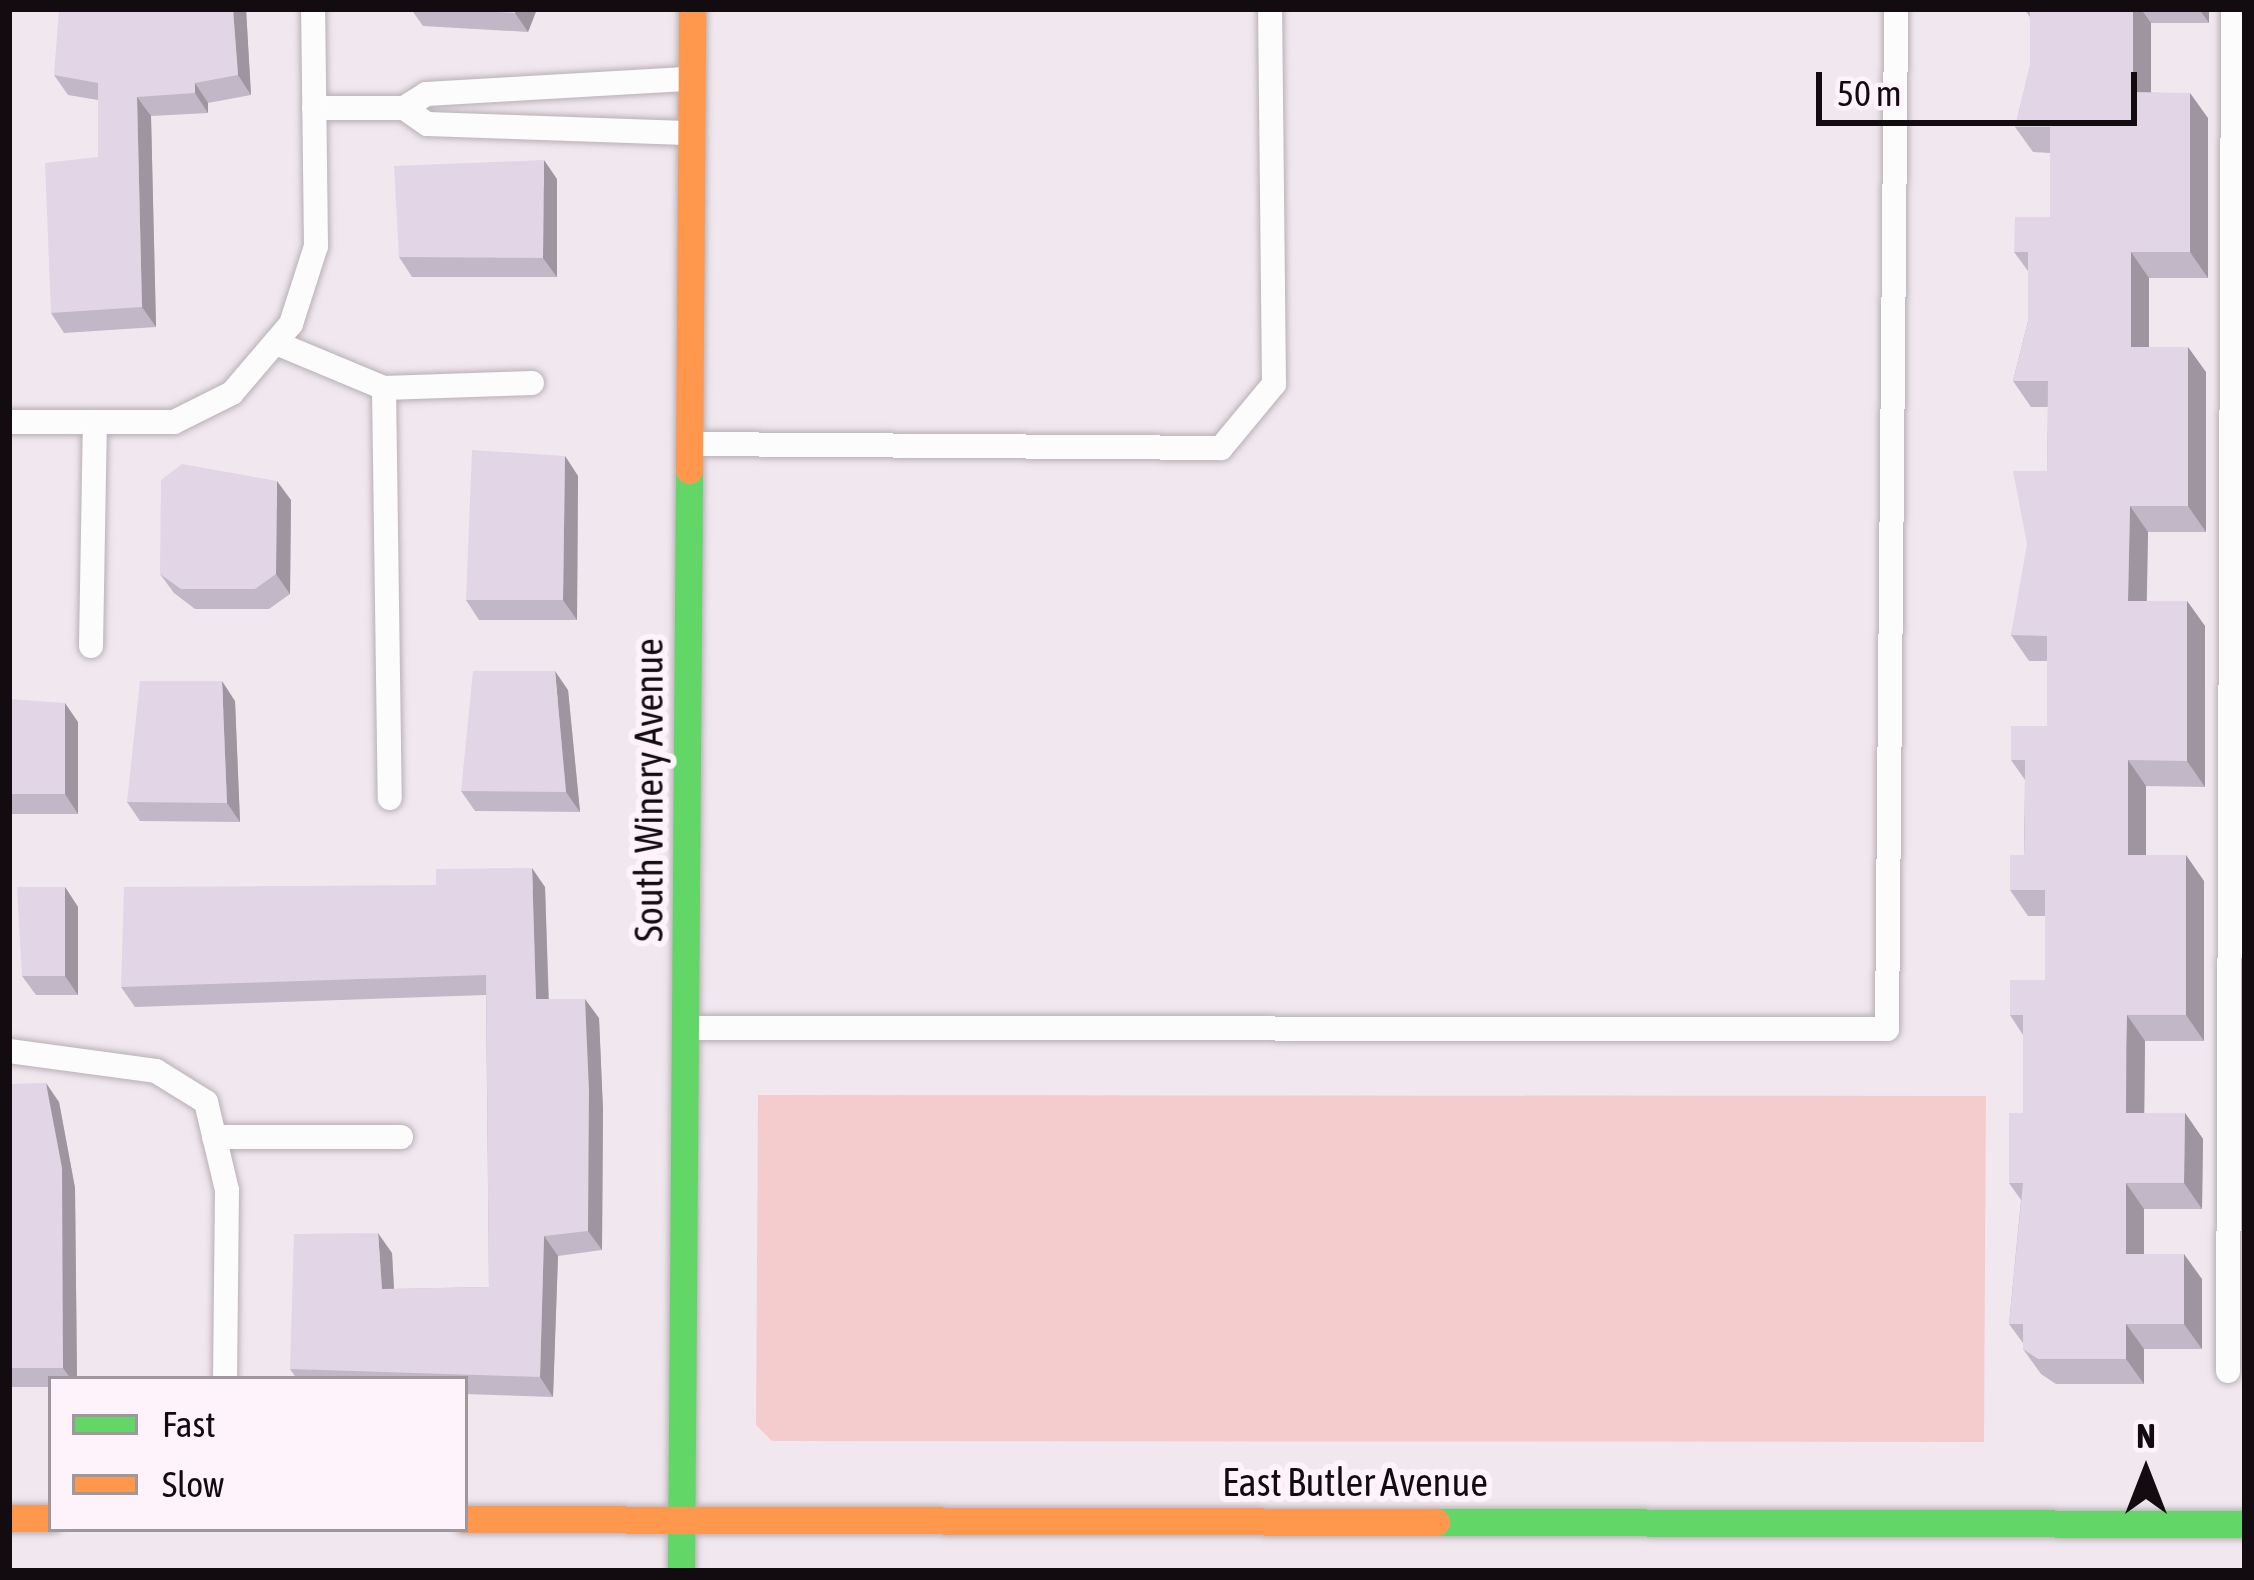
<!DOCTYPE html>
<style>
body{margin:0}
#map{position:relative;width:2254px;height:1580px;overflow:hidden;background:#f1e8ef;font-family:"Asap Condensed",sans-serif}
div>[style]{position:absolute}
.green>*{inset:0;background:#f5cccd}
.roads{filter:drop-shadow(0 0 3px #b7b0b5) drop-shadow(0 0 3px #b7b0b5)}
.lane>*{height:24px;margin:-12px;padding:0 12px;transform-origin:12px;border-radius:12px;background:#fdfcfd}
.fast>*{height:27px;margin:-13.5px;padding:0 13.5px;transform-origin:13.5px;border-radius:13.5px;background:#63d668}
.slow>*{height:27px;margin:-13.5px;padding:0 13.5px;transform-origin:13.5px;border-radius:13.5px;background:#ff974d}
.wall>*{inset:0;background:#c2b7c6}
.shaded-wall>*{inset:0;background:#9e95a1}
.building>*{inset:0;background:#e1d5e6}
span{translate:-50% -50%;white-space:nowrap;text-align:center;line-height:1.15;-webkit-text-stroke:12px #fef3fb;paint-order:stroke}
.street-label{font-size:39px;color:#120c10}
.frame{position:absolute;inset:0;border:12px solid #120c10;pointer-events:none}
.legend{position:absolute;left:48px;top:1376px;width:420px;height:156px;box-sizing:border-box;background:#fef3fb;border:3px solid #a0979d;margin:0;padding:15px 21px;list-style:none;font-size:36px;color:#120c10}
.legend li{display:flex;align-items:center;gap:24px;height:60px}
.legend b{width:60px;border:3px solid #a0979d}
.north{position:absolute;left:2086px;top:1412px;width:120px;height:120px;-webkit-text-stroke:9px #fef3fb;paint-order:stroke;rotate:0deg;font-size:33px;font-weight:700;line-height:48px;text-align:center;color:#120c10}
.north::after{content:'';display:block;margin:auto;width:42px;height:54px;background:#120c10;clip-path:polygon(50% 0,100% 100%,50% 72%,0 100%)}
.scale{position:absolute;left:1816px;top:72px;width:321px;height:54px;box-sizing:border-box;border:6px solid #120c10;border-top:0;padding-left:15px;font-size:36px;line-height:42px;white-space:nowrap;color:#120c10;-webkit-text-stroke:9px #fef3fb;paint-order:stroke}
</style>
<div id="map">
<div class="green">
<div style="clip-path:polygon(758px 1095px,1986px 1096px,1984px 1442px,772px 1441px,756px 1425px)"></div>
</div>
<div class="roads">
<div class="lane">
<div style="left:314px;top:108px;width:90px"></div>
<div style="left:686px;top:133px;width:259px;rotate:-178deg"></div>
<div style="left:427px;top:124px;width:28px;rotate:-145deg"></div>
<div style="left:404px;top:108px;width:26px;rotate:-32deg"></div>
<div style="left:426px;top:94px;width:264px;rotate:-3.3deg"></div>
<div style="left:276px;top:343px;width:117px;rotate:22.6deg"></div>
<div style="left:384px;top:388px;width:148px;rotate:-1.9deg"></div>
<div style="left:384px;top:388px;width:410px;rotate:89.2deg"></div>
<div style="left:9px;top:422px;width:165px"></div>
<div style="left:174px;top:422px;width:65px;rotate:-26.6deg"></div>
<div style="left:232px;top:393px;width:91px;rotate:-49.5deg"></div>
<div style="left:291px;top:324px;width:82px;rotate:-72.2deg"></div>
<div style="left:316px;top:246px;width:237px;rotate:-90.7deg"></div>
<div style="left:692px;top:444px;width:529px;rotate:0.43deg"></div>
<div style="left:1221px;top:448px;width:83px;rotate:-50.4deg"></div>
<div style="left:1274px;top:384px;width:375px;rotate:-90.6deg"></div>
<div style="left:91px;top:646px;width:224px;rotate:-89deg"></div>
<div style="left:688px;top:1028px;width:1199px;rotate:0.05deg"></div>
<div style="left:1887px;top:1029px;width:1020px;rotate:-89.49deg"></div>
<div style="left:9px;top:1051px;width:148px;rotate:7.7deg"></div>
<div style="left:156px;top:1071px;width:59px;rotate:31.8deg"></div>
<div style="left:206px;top:1102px;width:90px;rotate:76.6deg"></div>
<div style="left:227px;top:1190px;width:189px;rotate:90.6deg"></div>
<div style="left:214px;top:1137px;width:187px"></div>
<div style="left:2228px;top:1371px;width:1362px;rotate:-89.79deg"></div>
</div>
<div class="fast">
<div style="left:1436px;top:1522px;width:809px;rotate:0.14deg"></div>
<div style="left:681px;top:1571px;width:1101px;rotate:-89.58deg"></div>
</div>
<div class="slow">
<div style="left:689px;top:470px;width:461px;rotate:-89.6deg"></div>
<div style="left:9px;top:1518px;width:42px"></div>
<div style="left:465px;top:1519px;width:971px;rotate:0.18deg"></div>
</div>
</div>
<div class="wall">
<div style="clip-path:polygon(246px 9px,251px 95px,208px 103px,208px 113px,151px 116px,156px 327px,64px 333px,51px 313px,98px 157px,98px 100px,68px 95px,54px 75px)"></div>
<div style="clip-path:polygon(411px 9px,537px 9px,528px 32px,423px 26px)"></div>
<div style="clip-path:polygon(2024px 9px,2209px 9px,2209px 23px,2151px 23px,2151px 92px,2208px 118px,2208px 278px,2149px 278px,2149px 347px,2206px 372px,2206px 532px,2148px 532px,2147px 601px,2187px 601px,2205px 626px,2205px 787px,2146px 786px,2146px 855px,2204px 881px,2204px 1041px,2145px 1041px,2144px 1113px,2185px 1113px,2203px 1139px,2202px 1209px,2144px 1209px,2144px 1254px,2202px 1279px,2202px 1349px,2144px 1349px,2144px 1384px,2056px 1384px,2041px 1374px,2023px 1349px,2023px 1343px,2009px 1324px,2021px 1200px,2009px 1183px,2023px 1113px,2023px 1035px,2010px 1015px,2045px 980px,2045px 916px,2028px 916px,2010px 890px,2024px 855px,2025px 780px,2011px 760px,2047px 726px,2047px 661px,2029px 661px,2011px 635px,2047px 471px,2048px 407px,2031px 407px,2013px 381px,2028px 321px,2028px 271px,2014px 252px,2050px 217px,2050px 153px,2033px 152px,2015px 127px,2030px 66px,2030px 17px)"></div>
<div style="clip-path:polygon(557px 179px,557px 277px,412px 277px,399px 257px)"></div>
<div style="clip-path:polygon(565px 456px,578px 476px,577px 620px,479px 620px,466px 600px)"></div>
<div style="clip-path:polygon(291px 500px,290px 594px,269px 609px,195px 609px,174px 593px,160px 574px)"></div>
<div style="clip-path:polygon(568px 690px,580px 812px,475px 811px,461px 791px)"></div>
<div style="clip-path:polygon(9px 699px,78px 722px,78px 814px,9px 814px)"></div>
<div style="clip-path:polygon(235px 701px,240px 822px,140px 821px,127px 802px)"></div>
<div style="clip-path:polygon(65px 887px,78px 907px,78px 995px,36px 995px,22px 976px)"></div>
<div style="clip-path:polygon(545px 887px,549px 999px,599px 1018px,603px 1110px,602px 1250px,558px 1256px,553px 1397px,465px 1394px,465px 1379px,297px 1379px,290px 1369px,392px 1253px,394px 1289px,489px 1287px,486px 995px,135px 1007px,121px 987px)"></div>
<div style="clip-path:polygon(9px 1084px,59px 1102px,75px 1188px,77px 1379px,51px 1379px,51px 1387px,9px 1387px)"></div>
</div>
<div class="shaded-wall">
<div style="clip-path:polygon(233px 9px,246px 9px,251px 95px,238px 75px)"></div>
<div style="clip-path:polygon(516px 9px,537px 9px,528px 32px,515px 13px)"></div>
<div style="clip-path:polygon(2133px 9px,2141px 9px,2151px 23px,2151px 118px,2133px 92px)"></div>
<div style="clip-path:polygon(2199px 9px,2209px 9px,2209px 23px)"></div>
<div style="clip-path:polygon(195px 83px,208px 103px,208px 113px,195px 93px)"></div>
<div style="clip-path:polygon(2190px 93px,2208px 118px,2208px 278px,2190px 252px)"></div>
<div style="clip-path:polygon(137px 97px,151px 116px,156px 327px,142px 307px)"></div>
<div style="clip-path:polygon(544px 160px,557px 179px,557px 277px,543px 258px)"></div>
<div style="clip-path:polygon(2131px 252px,2149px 278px,2149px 372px,2131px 347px)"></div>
<div style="clip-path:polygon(2188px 347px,2206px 372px,2206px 532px,2188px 506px)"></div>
<div style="clip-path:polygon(565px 456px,578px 476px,577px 620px,563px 600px)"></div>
<div style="clip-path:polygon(277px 481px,291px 500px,290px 594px,276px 574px)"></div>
<div style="clip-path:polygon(2130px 506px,2148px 532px,2146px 626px,2128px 601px)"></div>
<div style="clip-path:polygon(2187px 601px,2205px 626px,2205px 787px,2187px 761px)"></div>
<div style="clip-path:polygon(555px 671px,568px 690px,580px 812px,566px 792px)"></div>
<div style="clip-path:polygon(222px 681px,235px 701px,240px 822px,227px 803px)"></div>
<div style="clip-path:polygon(65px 703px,78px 722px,78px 814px,65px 794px)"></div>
<div style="clip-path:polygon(2128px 760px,2146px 786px,2146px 880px,2128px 855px)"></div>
<div style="clip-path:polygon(2186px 855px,2204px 881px,2204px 1041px,2186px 1015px)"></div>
<div style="clip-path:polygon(532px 868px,545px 887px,549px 1018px,536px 999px)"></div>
<div style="clip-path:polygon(65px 887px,78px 907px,78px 995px,65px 976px)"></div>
<div style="clip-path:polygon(585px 999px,599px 1018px,603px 1110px,602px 1250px,588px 1231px)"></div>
<div style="clip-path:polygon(2127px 1015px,2145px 1041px,2144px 1139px,2126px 1113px)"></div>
<div style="clip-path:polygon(46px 1083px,59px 1102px,75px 1188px,77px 1379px,71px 1379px,63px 1368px)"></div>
<div style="clip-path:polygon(2185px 1113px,2203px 1139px,2202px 1209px,2184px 1183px)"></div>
<div style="clip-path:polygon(2126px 1183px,2144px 1209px,2144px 1279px,2126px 1254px)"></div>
<div style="clip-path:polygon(378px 1233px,392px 1253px,395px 1309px,382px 1289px)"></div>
<div style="clip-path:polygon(544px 1236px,558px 1256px,553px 1397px,540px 1377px)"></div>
<div style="clip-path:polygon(2184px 1254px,2202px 1279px,2202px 1349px,2184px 1324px)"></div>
<div style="clip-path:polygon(2126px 1324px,2144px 1349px,2144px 1384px,2126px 1359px)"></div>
</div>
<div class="building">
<div style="clip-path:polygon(59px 9px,233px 9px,238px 75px,195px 83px,195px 93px,137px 97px,142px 307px,51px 313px,45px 163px,98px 157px,98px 83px,54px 75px)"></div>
<div style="clip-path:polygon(449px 9px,516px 9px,515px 13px)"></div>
<div style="clip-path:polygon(2030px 9px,2133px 9px,2133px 92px,2190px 93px,2190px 252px,2131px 252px,2131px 347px,2188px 347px,2188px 506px,2130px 506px,2128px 601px,2187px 601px,2187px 761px,2128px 760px,2128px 855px,2186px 855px,2186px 1015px,2127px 1015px,2126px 1046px,2126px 1113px,2185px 1113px,2184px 1183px,2126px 1183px,2126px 1254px,2184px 1254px,2184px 1324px,2126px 1324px,2126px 1359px,2038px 1359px,2023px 1349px,2023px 1324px,2009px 1324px,2023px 1183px,2009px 1183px,2009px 1113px,2023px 1113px,2023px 1015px,2010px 1015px,2010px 980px,2045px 980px,2045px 890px,2010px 890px,2010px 855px,2024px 855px,2025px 830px,2025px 760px,2011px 760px,2011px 726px,2047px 726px,2047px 636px,2011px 635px,2027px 544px,2013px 471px,2047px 471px,2048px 381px,2013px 381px,2028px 321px,2028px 252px,2014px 252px,2015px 217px,2050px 217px,2050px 127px,2015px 127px,2030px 66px)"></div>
<div style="clip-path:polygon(544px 160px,543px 258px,399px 257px,394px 166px)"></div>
<div style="clip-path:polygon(472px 450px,565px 456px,563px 600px,466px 600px)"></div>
<div style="clip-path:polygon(182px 464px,277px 481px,276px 574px,255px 589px,181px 589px,160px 574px,161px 480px)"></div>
<div style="clip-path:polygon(473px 671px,555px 671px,566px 792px,461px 791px)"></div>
<div style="clip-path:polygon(140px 681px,222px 681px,227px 803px,127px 802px)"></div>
<div style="clip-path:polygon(9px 699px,65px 703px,65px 794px,9px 794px)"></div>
<div style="clip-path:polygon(532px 868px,536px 999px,585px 999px,589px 1090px,588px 1231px,544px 1236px,540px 1377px,290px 1369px,294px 1234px,378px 1233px,382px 1289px,489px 1287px,486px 975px,121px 987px,124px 887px,436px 885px,436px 869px)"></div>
<div style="clip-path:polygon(17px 887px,65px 887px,65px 976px,22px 976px)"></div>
<div style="clip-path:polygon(46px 1083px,62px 1168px,63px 1368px,9px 1368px,9px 1084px)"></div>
</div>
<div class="street-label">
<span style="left:649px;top:790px;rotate:-90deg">South Winery Avenue</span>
<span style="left:1355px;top:1482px">East Butler Avenue</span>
</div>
<div class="frame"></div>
<ul class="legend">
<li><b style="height:15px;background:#63d668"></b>Fast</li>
<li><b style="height:15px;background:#ff974d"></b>Slow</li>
</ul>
<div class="north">N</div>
<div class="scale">50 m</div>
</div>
